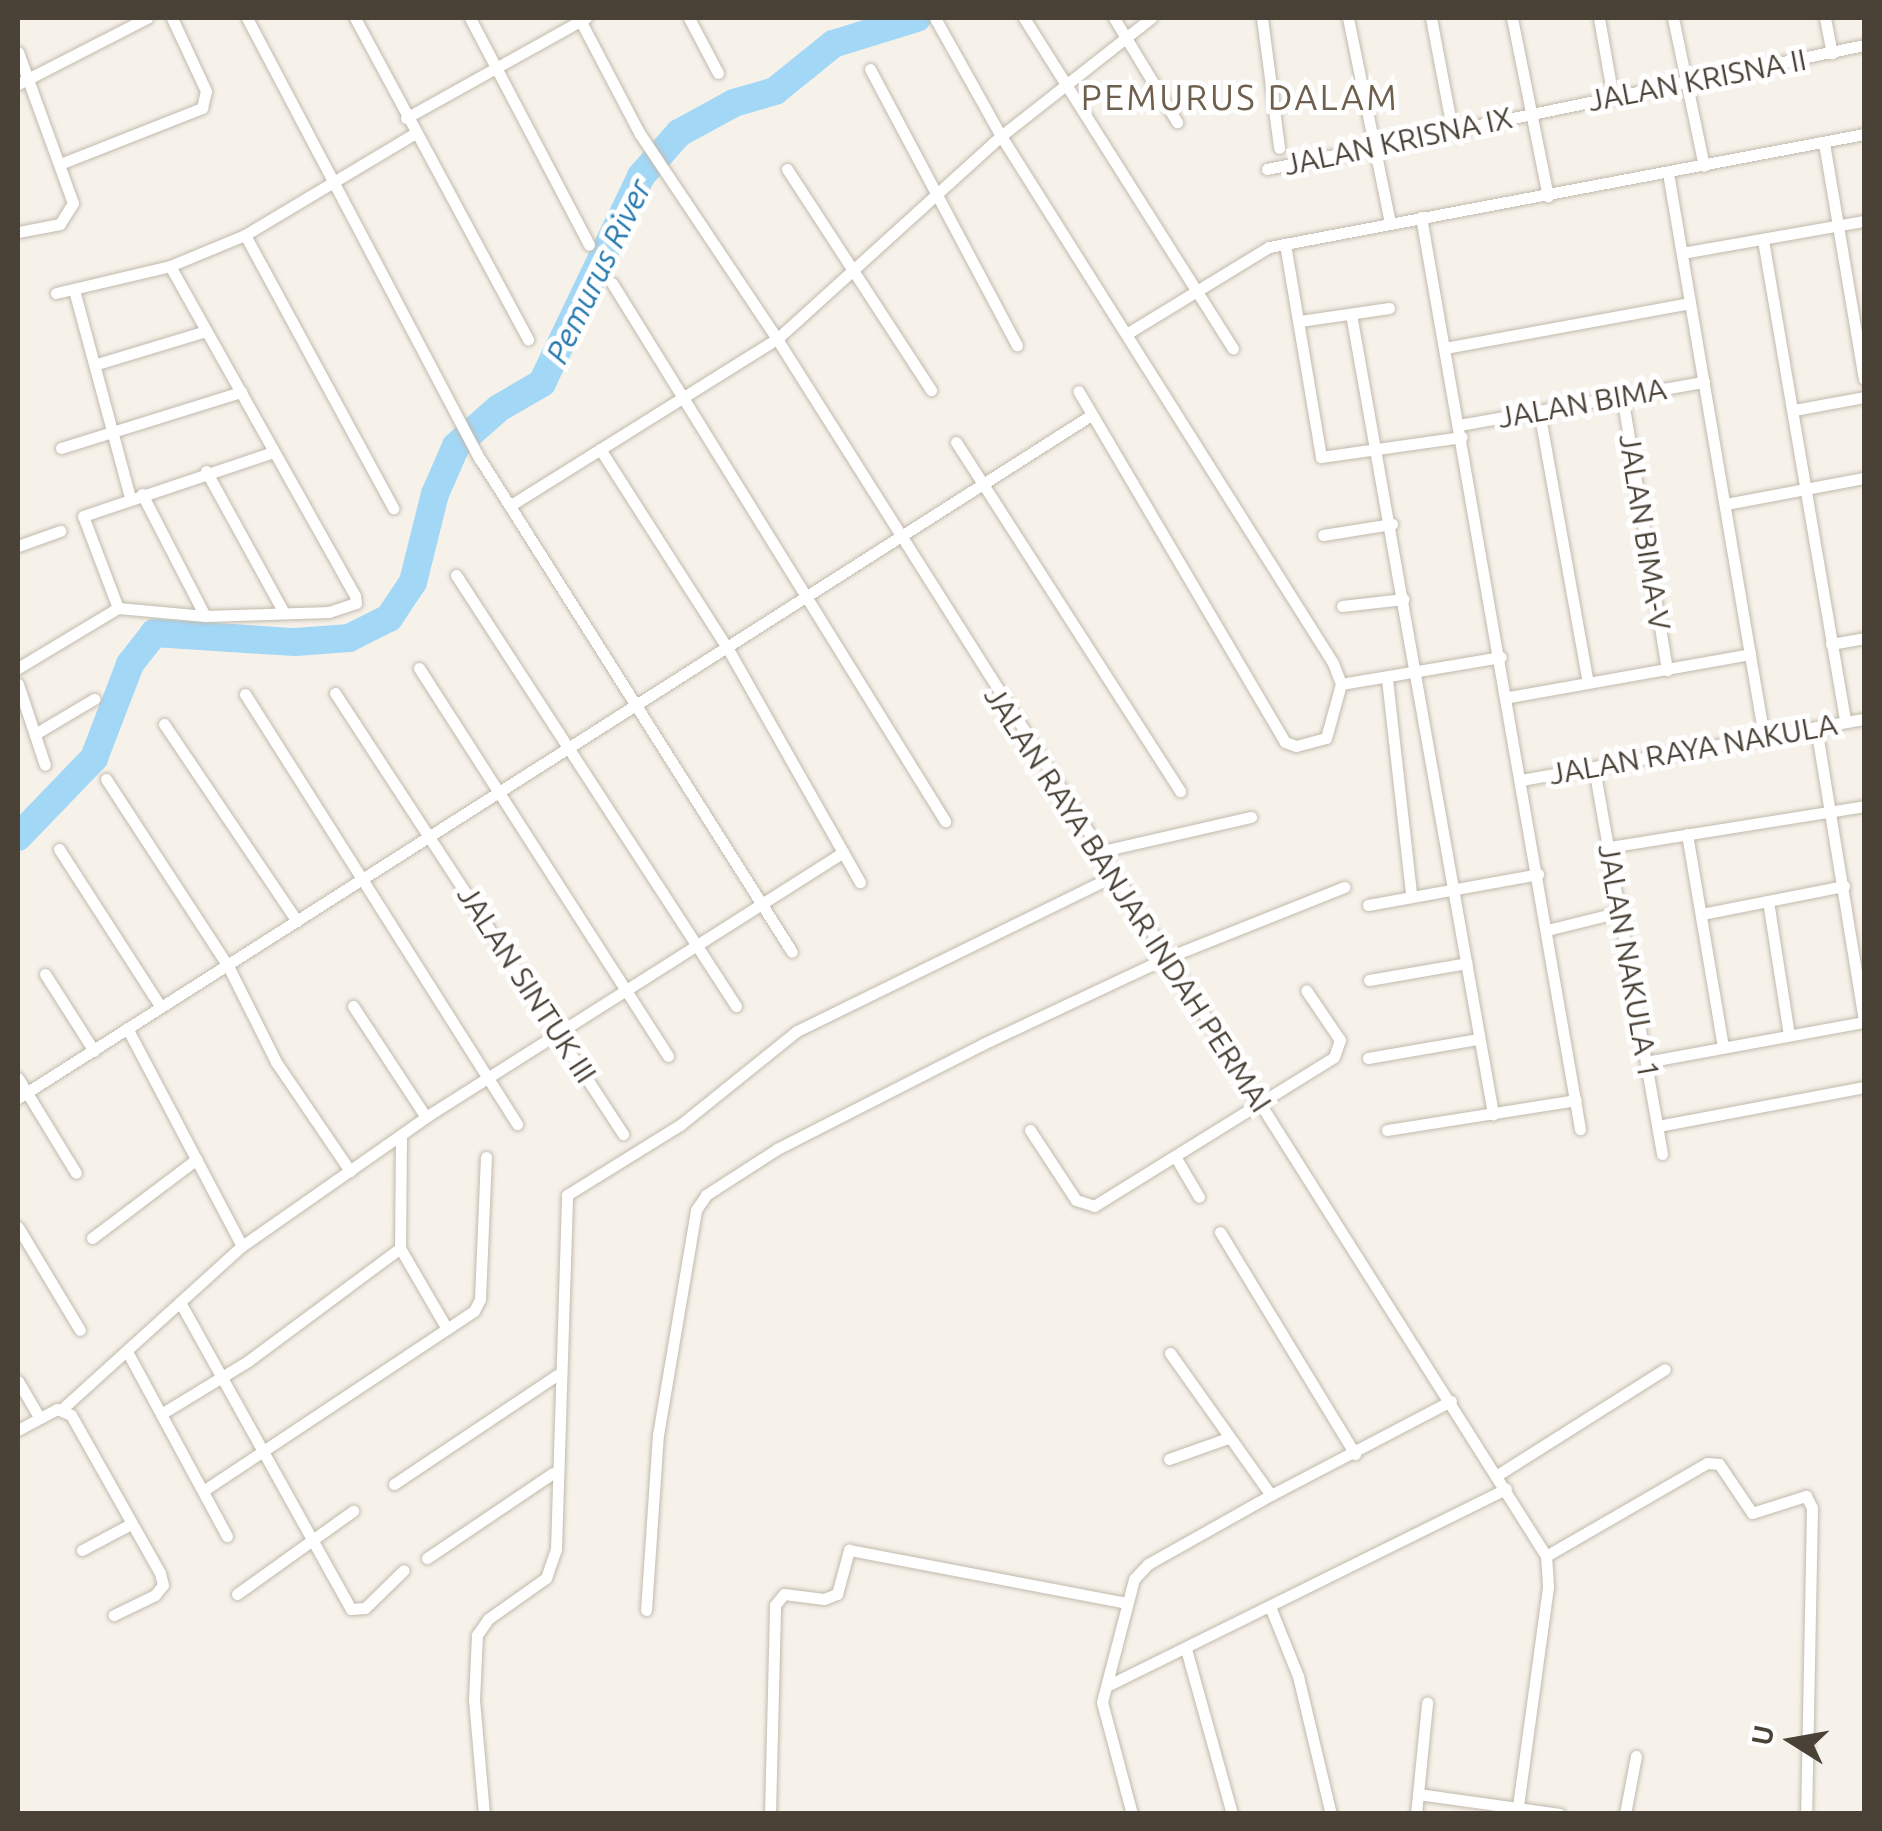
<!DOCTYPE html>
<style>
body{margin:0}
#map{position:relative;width:1882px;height:1831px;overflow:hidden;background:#f6f2ea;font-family:Ubuntu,sans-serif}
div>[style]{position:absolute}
.river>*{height:28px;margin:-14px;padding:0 14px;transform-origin:14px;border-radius:14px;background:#a3d7f6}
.roads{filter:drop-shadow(0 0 2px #c2b9ac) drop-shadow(0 0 2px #c2b9ac)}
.street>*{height:11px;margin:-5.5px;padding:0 5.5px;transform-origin:5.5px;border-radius:5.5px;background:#fff}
span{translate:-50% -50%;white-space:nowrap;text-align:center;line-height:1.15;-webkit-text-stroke:10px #fff;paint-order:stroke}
.street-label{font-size:30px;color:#4b4237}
.water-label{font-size:32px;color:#257aae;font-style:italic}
.quarter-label{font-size:35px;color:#6f604d;letter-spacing:2.5px}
.frame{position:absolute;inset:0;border:20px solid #4b4237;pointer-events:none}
.north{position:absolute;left:1742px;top:1691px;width:100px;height:100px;-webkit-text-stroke:8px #fff;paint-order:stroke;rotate:281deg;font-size:28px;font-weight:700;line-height:40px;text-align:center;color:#4b4237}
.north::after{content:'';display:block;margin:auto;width:35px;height:45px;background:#4b4237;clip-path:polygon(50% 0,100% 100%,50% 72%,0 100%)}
</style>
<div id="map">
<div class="river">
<div style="left:18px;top:837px;width:110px;rotate:-46.1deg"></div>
<div style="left:94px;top:758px;width:101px;rotate:-69deg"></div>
<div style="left:130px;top:664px;width:39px;rotate:-52deg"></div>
<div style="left:154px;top:633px;width:141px;rotate:3.7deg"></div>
<div style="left:295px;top:642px;width:54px;rotate:-4.2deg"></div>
<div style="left:349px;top:638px;width:45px;rotate:-26.6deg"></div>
<div style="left:389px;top:618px;width:43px;rotate:-56.3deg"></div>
<div style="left:413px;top:582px;width:91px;rotate:-76deg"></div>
<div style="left:435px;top:494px;width:52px;rotate:-66.4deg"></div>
<div style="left:456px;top:446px;width:57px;rotate:-41.5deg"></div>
<div style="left:499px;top:408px;width:50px;rotate:-30.2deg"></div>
<div style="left:542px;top:383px;width:229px;rotate:-64.4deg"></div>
<div style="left:641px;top:176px;width:57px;rotate:-48.5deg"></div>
<div style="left:679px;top:133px;width:63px;rotate:-28.6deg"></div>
<div style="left:734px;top:103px;width:43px;rotate:-16.3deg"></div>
<div style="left:775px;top:91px;width:75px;rotate:-39deg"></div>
<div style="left:833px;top:44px;width:88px;rotate:-17.2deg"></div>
</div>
<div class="roads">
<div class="street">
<div style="left:247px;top:18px;width:499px;rotate:62.2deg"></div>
<div style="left:480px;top:459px;width:583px;rotate:57.67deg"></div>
<div style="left:355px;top:18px;width:365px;rotate:61.7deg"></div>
<div style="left:470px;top:18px;width:256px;rotate:62.3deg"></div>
<div style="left:579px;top:18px;width:131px;rotate:62.3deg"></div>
<div style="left:640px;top:134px;width:247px;rotate:56.2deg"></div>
<div style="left:777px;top:339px;width:1440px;rotate:57.71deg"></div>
<div style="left:1546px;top:1556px;width:31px;rotate:86deg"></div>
<div style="left:1548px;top:1587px;width:229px;rotate:97.8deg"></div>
<div style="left:689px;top:18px;width:62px;rotate:62.2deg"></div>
<div style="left:935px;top:18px;width:135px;rotate:60.8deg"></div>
<div style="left:1001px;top:136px;width:623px;rotate:57.79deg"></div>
<div style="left:1333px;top:663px;width:22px;rotate:69deg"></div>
<div style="left:1341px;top:684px;width:56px;rotate:105.5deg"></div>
<div style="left:1326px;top:738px;width:31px;rotate:165deg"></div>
<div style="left:1296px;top:746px;width:12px;rotate:-160deg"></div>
<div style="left:1285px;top:742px;width:407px;rotate:-120.5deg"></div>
<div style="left:1024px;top:18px;width:391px;rotate:57.7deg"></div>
<div style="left:1114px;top:18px;width:122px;rotate:58.8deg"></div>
<div style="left:1262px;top:18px;width:131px;rotate:82.5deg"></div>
<div style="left:1348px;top:18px;width:208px;rotate:78.4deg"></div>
<div style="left:1431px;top:18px;width:112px;rotate:79.2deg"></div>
<div style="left:1512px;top:18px;width:182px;rotate:78.6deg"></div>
<div style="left:1599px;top:18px;width:80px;rotate:80deg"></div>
<div style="left:1673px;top:18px;width:151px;rotate:78.2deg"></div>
<div style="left:1825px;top:18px;width:36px;rotate:79deg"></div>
<div style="left:18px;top:52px;width:161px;rotate:70deg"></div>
<div style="left:73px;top:203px;width:25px;rotate:122deg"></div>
<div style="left:60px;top:224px;width:43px;rotate:169.2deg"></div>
<div style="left:870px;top:69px;width:313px;rotate:62deg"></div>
<div style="left:18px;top:84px;width:145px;rotate:-27.1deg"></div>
<div style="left:406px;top:118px;width:206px;rotate:-29.1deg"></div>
<div style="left:1824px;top:143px;width:239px;rotate:80.4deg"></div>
<div style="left:60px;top:164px;width:153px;rotate:-21.5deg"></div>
<div style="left:202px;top:108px;width:17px;rotate:-77deg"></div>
<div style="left:206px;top:91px;width:81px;rotate:-115deg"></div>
<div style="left:787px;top:169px;width:264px;rotate:56.9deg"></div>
<div style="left:1267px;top:169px;width:610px;rotate:-11.73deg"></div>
<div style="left:1668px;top:173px;width:572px;rotate:80.34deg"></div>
<div style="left:1421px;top:217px;width:926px;rotate:80.11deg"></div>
<div style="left:245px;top:235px;width:311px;rotate:61.5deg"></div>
<div style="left:1763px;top:240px;width:489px;rotate:80.3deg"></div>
<div style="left:1285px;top:244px;width:216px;rotate:80.4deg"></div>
<div style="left:1321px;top:457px;width:142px;rotate:-8.1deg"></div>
<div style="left:1682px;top:253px;width:185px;rotate:-10deg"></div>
<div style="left:170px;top:266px;width:378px;rotate:60.7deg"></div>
<div style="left:355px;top:596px;width:7px;rotate:82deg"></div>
<div style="left:356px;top:603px;width:28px;rotate:162deg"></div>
<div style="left:329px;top:612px;width:124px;rotate:178.2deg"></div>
<div style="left:205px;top:616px;width:87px;rotate:-174.7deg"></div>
<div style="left:118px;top:608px;width:98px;rotate:-110.8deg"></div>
<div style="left:83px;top:516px;width:200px;rotate:-18.6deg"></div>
<div style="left:612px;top:283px;width:633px;rotate:58.24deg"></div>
<div style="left:74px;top:290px;width:215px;rotate:74.9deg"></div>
<div style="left:56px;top:293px;width:117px;rotate:-13.3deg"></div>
<div style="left:170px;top:266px;width:81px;rotate:-22.5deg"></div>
<div style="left:245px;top:235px;width:197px;rotate:-30.9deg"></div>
<div style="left:1351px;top:314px;width:813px;rotate:79.93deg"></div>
<div style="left:1300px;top:321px;width:90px;rotate:-8.3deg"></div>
<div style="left:1128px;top:333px;width:165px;rotate:-31.4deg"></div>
<div style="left:1269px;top:247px;width:606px;rotate:-10.75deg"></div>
<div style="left:1445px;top:348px;width:248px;rotate:-10.4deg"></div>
<div style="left:97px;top:364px;width:114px;rotate:-16.8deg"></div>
<div style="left:1622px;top:395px;width:279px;rotate:80.7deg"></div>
<div style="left:1794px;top:410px;width:71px;rotate:-10.5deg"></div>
<div style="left:1539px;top:411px;width:276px;rotate:79.8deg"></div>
<div style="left:1459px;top:425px;width:249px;rotate:-10deg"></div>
<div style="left:956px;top:442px;width:415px;rotate:57.3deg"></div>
<div style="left:61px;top:448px;width:189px;rotate:-17.3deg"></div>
<div style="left:600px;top:449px;width:237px;rotate:57.4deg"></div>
<div style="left:728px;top:649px;width:268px;rotate:60.5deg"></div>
<div style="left:206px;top:471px;width:162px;rotate:61.2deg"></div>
<div style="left:142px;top:494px;width:137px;rotate:62.7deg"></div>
<div style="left:1726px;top:504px;width:140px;rotate:-10.7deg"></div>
<div style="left:511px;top:505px;width:314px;rotate:-32deg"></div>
<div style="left:777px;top:339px;width:302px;rotate:-42.2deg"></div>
<div style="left:1001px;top:136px;width:191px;rotate:-38.2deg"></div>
<div style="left:1323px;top:535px;width:70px;rotate:-9.1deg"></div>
<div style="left:18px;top:546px;width:45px;rotate:-19.7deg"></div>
<div style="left:456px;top:575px;width:514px;rotate:56.99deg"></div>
<div style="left:1342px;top:606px;width:62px;rotate:-6.4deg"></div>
<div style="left:1831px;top:644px;width:34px;rotate:-10deg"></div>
<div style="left:18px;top:668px;width:117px;rotate:-31deg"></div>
<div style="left:419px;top:668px;width:461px;rotate:57.3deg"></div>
<div style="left:1387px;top:679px;width:214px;rotate:83.6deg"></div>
<div style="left:18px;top:684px;width:85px;rotate:71.6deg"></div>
<div style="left:1341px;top:684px;width:162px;rotate:-9.6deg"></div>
<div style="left:335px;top:693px;width:527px;rotate:56.85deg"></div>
<div style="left:245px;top:694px;width:509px;rotate:57.68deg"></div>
<div style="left:1509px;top:697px;width:245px;rotate:-10.1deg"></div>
<div style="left:164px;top:724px;width:238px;rotate:56deg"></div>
<div style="left:1816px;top:727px;width:297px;rotate:80.7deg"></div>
<div style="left:35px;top:734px;width:69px;rotate:-30.7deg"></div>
<div style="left:1594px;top:768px;width:392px;rotate:80deg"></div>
<div style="left:106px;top:779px;width:223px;rotate:56.9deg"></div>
<div style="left:228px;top:966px;width:107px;rotate:63.4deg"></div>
<div style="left:276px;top:1062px;width:132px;rotate:55.8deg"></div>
<div style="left:1521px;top:780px;width:348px;rotate:-10.1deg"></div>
<div style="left:1687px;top:834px;width:216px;rotate:80.4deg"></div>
<div style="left:1609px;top:847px;width:258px;rotate:-9.1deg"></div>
<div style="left:59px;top:849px;width:187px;rotate:57.2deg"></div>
<div style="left:1098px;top:852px;width:157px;rotate:-12.9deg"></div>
<div style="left:1768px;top:901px;width:136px;rotate:81.1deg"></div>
<div style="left:1368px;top:905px;width:173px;rotate:-10.3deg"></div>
<div style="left:1702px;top:914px;width:145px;rotate:-11.2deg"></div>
<div style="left:1547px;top:930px;width:75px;rotate:-13.9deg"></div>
<div style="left:45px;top:974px;width:91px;rotate:57.5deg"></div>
<div style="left:1369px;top:980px;width:99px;rotate:-9.8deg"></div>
<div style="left:353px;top:1006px;width:133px;rotate:56.7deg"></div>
<div style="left:127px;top:1028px;width:246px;rotate:62.2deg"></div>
<div style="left:1368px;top:1058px;width:112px;rotate:-9.8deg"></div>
<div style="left:1646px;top:1062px;width:222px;rotate:-10.4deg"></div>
<div style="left:18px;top:1078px;width:111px;rotate:58.6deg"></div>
<div style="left:18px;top:1098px;width:1268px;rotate:-32.47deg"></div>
<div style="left:1658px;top:1126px;width:210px;rotate:-10.7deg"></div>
<div style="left:1030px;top:1130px;width:84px;rotate:56.7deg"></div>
<div style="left:1076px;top:1200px;width:19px;rotate:18deg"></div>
<div style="left:1094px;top:1206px;width:282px;rotate:-31.8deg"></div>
<div style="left:1334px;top:1057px;width:18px;rotate:-71deg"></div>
<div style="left:1340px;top:1040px;width:60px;rotate:-124.2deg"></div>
<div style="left:1387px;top:1130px;width:191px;rotate:-9deg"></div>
<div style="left:401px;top:1139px;width:109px;rotate:90.5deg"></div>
<div style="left:400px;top:1248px;width:91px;rotate:59.8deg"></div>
<div style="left:1176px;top:1158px;width:45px;rotate:59.5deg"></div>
<div style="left:18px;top:1227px;width:120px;rotate:59deg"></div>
<div style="left:1220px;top:1232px;width:260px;rotate:58.7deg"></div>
<div style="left:92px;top:1238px;width:131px;rotate:-37deg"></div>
<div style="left:181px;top:1304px;width:349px;rotate:60.9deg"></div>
<div style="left:351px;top:1609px;width:14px;rotate:-4deg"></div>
<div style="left:365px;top:1608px;width:54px;rotate:-44.3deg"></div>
<div style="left:1170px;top:1353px;width:174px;rotate:54.6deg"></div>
<div style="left:1271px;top:1495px;width:203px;rotate:-27.6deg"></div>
<div style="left:129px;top:1355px;width:206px;rotate:61.6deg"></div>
<div style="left:18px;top:1381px;width:42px;rotate:59.7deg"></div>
<div style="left:62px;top:1409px;width:243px;rotate:-42.2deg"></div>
<div style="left:242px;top:1246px;width:225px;rotate:-35deg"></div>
<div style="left:426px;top:1117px;width:494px;rotate:-32.4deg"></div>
<div style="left:161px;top:1414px;width:102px;rotate:-31.3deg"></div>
<div style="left:248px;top:1361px;width:189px;rotate:-36.6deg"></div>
<div style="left:18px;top:1430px;width:44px;rotate:-28.3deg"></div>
<div style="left:57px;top:1409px;width:15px;rotate:23deg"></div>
<div style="left:71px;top:1415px;width:181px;rotate:60.6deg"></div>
<div style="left:160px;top:1573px;width:12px;rotate:76deg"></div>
<div style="left:163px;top:1585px;width:13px;rotate:129deg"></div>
<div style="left:155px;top:1595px;width:46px;rotate:154deg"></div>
<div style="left:1169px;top:1459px;width:63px;rotate:-19.6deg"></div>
<div style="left:1499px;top:1474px;width:196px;rotate:-32.3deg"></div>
<div style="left:394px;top:1484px;width:196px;rotate:-33.8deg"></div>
<div style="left:203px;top:1491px;width:325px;rotate:-33.6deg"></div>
<div style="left:474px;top:1311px;width:13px;rotate:-63deg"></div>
<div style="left:480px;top:1299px;width:142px;rotate:-87.6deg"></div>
<div style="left:82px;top:1550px;width:55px;rotate:-28deg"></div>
<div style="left:1546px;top:1556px;width:186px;rotate:-30deg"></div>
<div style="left:1707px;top:1463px;width:12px;rotate:5deg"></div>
<div style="left:1719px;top:1464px;width:59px;rotate:56deg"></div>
<div style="left:1752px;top:1513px;width:57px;rotate:-17.5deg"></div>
<div style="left:1806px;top:1496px;width:13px;rotate:63deg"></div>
<div style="left:1812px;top:1508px;width:306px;rotate:91.1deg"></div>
<div style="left:427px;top:1558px;width:152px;rotate:-34deg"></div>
<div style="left:237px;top:1594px;width:143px;rotate:-35.6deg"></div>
<div style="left:1271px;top:1609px;width:72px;rotate:68.1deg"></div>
<div style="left:1298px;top:1676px;width:142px;rotate:76.6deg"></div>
<div style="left:646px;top:1610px;width:175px;rotate:-86.1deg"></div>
<div style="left:658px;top:1435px;width:228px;rotate:-80.4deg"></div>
<div style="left:696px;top:1210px;width:18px;rotate:-56deg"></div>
<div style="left:706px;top:1195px;width:85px;rotate:-32.9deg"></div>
<div style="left:777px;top:1149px;width:231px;rotate:-27deg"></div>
<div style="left:983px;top:1044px;width:202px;rotate:-25.2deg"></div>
<div style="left:1166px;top:958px;width:192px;rotate:-21.7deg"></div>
<div style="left:1186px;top:1649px;width:171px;rotate:74.4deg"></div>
<div style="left:1107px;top:1686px;width:445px;rotate:-26.3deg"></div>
<div style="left:1418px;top:1794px;width:143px;rotate:8deg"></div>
<div style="left:484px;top:1814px;width:114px;rotate:-95deg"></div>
<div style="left:474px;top:1700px;width:65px;rotate:-87.4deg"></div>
<div style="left:477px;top:1635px;width:19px;rotate:-55deg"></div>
<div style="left:488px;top:1619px;width:71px;rotate:-35.3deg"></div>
<div style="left:546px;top:1578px;width:31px;rotate:-71deg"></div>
<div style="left:556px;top:1549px;width:354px;rotate:-88.2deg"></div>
<div style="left:567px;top:1195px;width:133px;rotate:-31.8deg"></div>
<div style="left:680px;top:1125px;width:150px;rotate:-38.8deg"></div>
<div style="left:797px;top:1031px;width:352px;rotate:-26.1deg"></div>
<div style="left:770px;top:1814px;width:209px;rotate:-88.6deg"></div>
<div style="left:775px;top:1605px;width:14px;rotate:-51deg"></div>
<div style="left:784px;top:1594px;width:40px;rotate:7.1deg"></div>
<div style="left:824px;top:1599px;width:14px;rotate:-21deg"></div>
<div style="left:837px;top:1594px;width:46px;rotate:-74.7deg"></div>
<div style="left:849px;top:1550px;width:282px;rotate:10.8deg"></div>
<div style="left:1132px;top:1814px;width:116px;rotate:-105deg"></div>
<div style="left:1102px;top:1702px;width:127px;rotate:-75.4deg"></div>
<div style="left:1134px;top:1579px;width:21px;rotate:-47deg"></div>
<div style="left:1148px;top:1564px;width:141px;rotate:-29.3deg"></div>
<div style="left:1416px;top:1814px;width:112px;rotate:-84.3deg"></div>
<div style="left:1625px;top:1814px;width:59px;rotate:-79.3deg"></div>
</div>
</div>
<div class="street-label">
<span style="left:1697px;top:80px;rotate:-11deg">JALAN KRISNA II</span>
<span style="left:1398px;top:141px;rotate:-12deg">JALAN KRISNA IX</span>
<span style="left:1582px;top:403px;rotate:-10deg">JALAN BIMA</span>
<span style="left:1645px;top:532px;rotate:81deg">JALAN BIMA-V</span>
<span style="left:1693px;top:749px;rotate:-10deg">JALAN RAYA NAKULA</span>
<span style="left:1128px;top:899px;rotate:57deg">JALAN RAYA BANJAR INDAH PERMAI</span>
<span style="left:1629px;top:961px;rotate:80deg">JALAN NAKULA 1</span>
<span style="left:527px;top:984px;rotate:57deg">JALAN SINTUK III</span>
</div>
<div class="water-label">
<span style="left:598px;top:271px;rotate:-64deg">Pemurus River</span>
</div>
<div class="quarter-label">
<span style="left:1240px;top:97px">PEMURUS DALAM</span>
</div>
<div class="frame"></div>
<div class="north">U</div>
</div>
